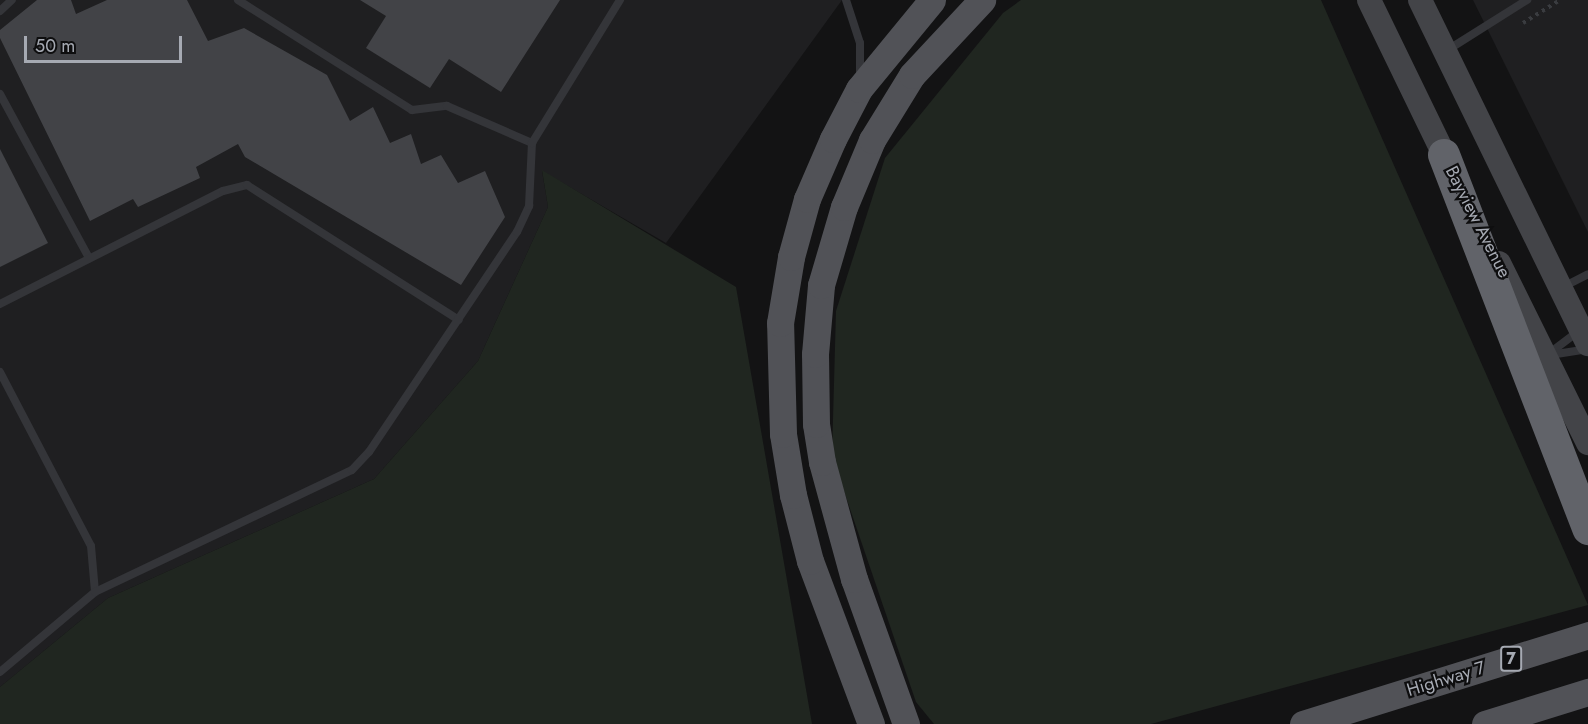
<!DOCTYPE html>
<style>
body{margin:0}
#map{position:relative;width:1588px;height:724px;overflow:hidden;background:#131314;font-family:Jost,sans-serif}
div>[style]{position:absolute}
.built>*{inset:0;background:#1f1f21}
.green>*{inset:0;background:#202620}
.building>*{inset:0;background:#424347}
.path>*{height:4px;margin-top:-2px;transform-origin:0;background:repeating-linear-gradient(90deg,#3a3c40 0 3px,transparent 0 7.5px)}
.lane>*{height:8px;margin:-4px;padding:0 4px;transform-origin:4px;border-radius:4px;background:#343539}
.secondary>*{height:24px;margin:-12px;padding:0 12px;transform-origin:12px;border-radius:12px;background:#434448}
.primary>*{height:27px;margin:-13.5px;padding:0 13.5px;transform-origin:13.5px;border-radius:13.5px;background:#515257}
.highway>*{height:32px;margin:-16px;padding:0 16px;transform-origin:16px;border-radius:16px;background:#616369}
span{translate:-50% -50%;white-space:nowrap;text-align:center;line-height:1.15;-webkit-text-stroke:4.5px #0e0e0f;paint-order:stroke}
.shield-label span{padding:2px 4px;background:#0e0e0f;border:2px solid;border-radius:4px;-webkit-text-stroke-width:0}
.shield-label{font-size:16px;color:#a6aab3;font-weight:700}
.street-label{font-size:18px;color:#a6aab3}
.scale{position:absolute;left:24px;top:36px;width:158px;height:27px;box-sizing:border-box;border:3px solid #a6aab3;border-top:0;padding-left:8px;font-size:18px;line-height:21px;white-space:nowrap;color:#a6aab3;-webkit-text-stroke:4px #0e0e0f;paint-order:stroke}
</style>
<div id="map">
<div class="built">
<div style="clip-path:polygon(0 0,842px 0,666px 243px,542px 171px,548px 207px,478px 361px,374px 479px,108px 598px,0 687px)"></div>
<div style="clip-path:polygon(1473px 0,1588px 0,1588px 232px)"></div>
</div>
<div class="green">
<div style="clip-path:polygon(1021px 0,1321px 0,1588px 605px,1151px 724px,934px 724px,916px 702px,832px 456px,836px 311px,885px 158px,1003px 13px)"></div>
<div style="clip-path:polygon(542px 170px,736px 287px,812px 724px,0 724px,0 687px,108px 598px,374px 479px,478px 361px,548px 207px)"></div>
</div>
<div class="building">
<div style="clip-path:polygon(37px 0,71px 0,76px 14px,107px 0,187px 0,208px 41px,244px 28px,327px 75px,350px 121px,373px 107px,390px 143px,411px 134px,421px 164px,441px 155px,458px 183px,485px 171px,505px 217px,461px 285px,245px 157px,238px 144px,196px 167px,200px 178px,138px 207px,133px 199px,90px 221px,0 38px,0 30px)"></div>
<div style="clip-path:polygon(360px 0,560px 0,501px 92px,449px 59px,430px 88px,366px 48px,386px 16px)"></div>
<div style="clip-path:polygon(0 149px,48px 243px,0 267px)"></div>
</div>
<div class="path">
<div style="left:1523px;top:23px;width:44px;rotate:-31.9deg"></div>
</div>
<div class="lane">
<div style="left:238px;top:0;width:206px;rotate:32.3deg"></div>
<div style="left:412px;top:110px;width:35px;rotate:-7deg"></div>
<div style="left:447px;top:106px;width:93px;rotate:23.5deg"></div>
<div style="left:846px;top:0;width:45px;rotate:72deg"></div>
<div style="left:860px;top:43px;width:35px;rotate:90deg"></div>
<div style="left:0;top:11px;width:16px;rotate:-43deg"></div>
<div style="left:1446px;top:51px;width:96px;rotate:-32.2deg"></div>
<div style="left:0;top:94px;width:187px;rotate:61.5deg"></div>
<div style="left:1561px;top:288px;width:30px;rotate:-27deg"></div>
<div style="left:0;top:304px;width:250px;rotate:-26.9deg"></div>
<div style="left:223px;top:191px;width:25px;rotate:-14deg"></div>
<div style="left:247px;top:185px;width:251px;rotate:32.5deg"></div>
<div style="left:1547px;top:355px;width:41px;rotate:-37.1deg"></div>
<div style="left:1550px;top:355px;width:37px;rotate:-9deg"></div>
<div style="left:0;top:372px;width:196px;rotate:62.4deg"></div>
<div style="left:91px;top:546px;width:46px;rotate:85deg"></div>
<div style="left:0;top:672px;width:124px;rotate:-40.1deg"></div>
<div style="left:95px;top:592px;width:284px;rotate:-25.4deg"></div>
<div style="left:352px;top:470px;width:25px;rotate:-47deg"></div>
<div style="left:369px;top:452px;width:265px;rotate:-56.1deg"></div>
<div style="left:517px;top:232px;width:29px;rotate:-65deg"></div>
<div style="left:529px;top:206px;width:63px;rotate:-87.3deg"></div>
<div style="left:532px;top:143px;width:168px;rotate:-58.4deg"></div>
</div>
<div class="secondary">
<div style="left:1369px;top:0;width:190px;rotate:64.1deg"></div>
<div style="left:1420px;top:0;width:383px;rotate:64deg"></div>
<div style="left:1499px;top:263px;width:201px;rotate:63.7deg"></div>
</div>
<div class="primary">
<div style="left:871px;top:724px;width:174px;rotate:-110.5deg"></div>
<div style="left:810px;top:561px;width:68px;rotate:-104.4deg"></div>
<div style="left:793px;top:495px;width:62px;rotate:-99.3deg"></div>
<div style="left:783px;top:434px;width:111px;rotate:-91.5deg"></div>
<div style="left:780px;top:323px;width:67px;rotate:-80.5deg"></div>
<div style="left:791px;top:257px;width:60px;rotate:-74.6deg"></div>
<div style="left:807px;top:199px;width:65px;rotate:-66.6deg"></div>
<div style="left:833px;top:139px;width:56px;rotate:-62.5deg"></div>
<div style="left:859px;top:89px;width:115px;rotate:-50.6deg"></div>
<div style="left:906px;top:724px;width:154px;rotate:-109.7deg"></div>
<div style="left:854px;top:579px;width:121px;rotate:-105.3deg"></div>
<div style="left:822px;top:462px;width:38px;rotate:-99deg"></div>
<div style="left:816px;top:424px;width:70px;rotate:-90.8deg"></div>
<div style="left:815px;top:354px;width:69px;rotate:-85deg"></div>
<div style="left:821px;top:285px;width:81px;rotate:-73.6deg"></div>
<div style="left:844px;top:207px;width:73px;rotate:-67.3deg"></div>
<div style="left:872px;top:140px;width:76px;rotate:-58.4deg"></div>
<div style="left:912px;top:75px;width:103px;rotate:-47deg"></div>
<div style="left:1303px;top:724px;width:299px;rotate:-17.3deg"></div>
<div style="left:1485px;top:724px;width:108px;rotate:-17.3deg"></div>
</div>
<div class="highway">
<div style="left:1444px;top:155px;width:401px;rotate:68.9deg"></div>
</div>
<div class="shield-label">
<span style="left:1511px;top:659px">7</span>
</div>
<div class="street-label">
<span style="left:1478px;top:222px;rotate:63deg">Bayview Avenue</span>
<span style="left:1446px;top:679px;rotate:-17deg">Highway 7</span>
</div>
<div class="scale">50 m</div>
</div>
